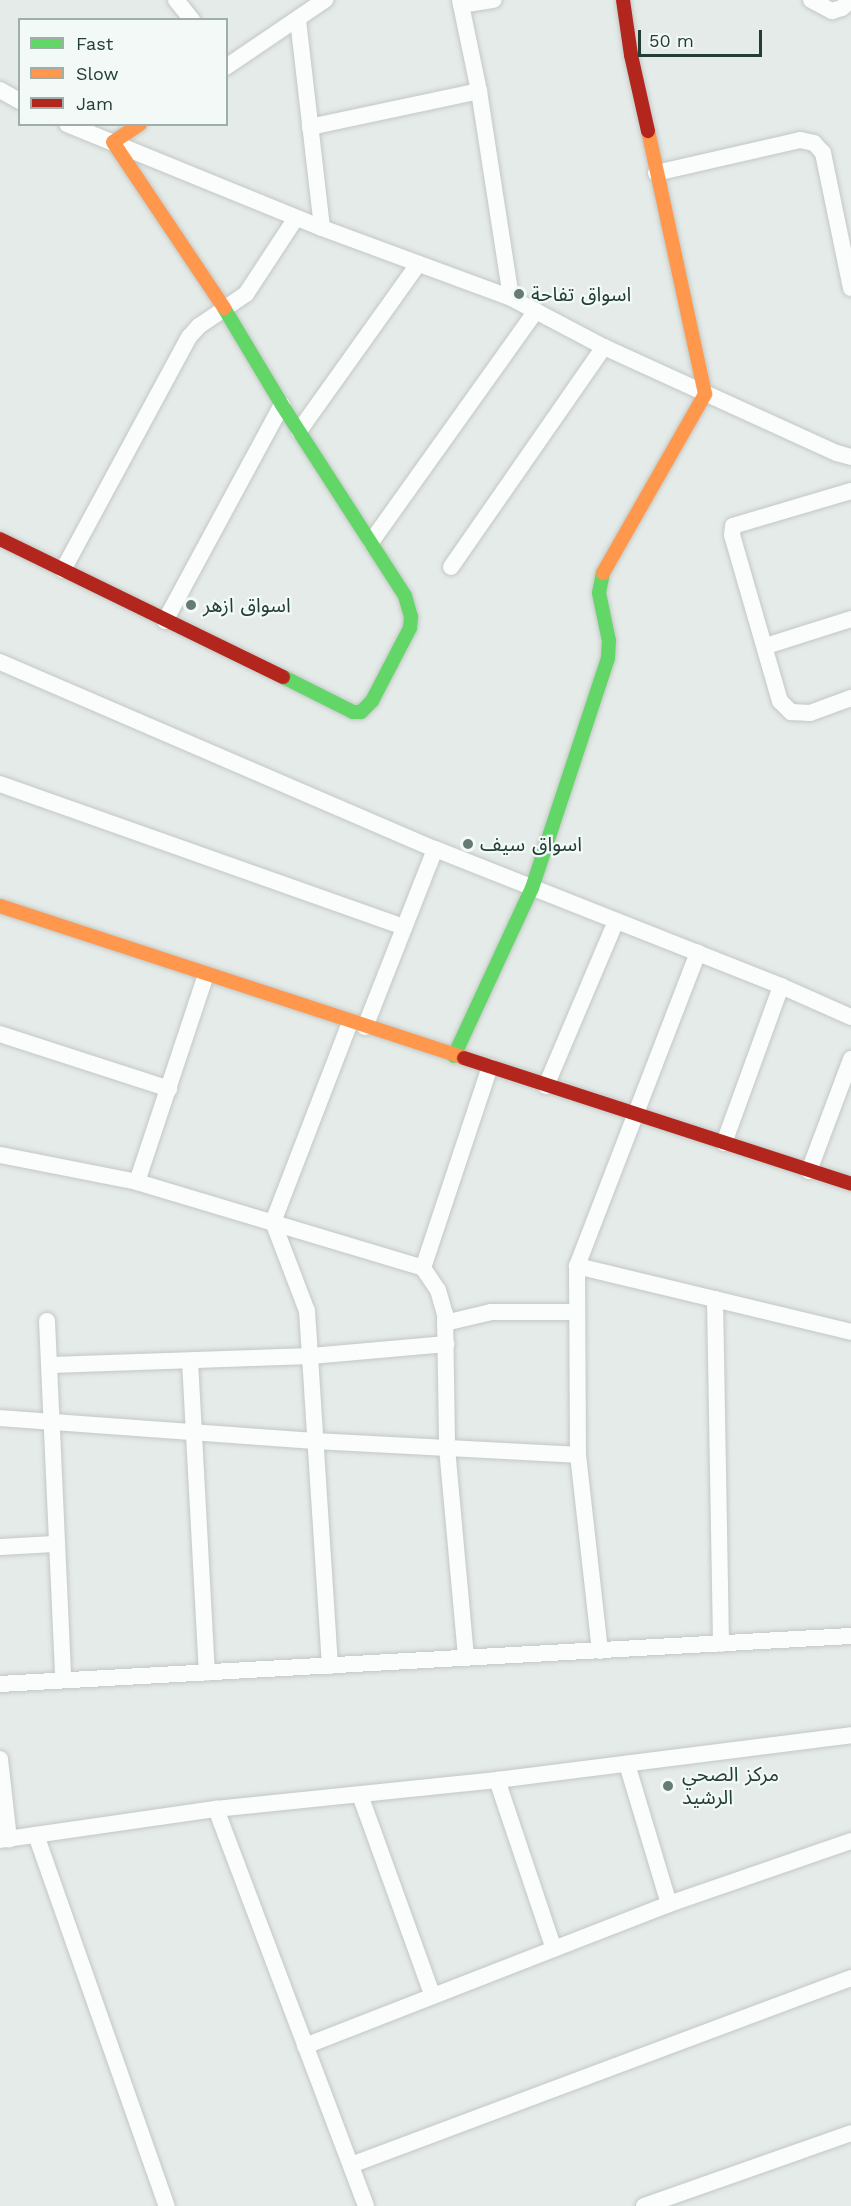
<!DOCTYPE html>
<meta charset="utf-8">
<style>
body{margin:0}
#map{position:relative;width:851px;height:2206px;overflow:hidden;background:#e5ebe8;font-family:"Work Sans","Noto Sans Arabic",sans-serif}
div>[style]{position:absolute}
.roads{filter:drop-shadow(0 0 2px #c2c8c5) drop-shadow(0 0 2px #c2c8c5)}
.street>*{height:16px;margin:-8px;padding:0 8px;transform-origin:8px;border-radius:8px;background:#fbfcfc}
.fast>*{height:14px;margin:-7px;padding:0 7px;transform-origin:7px;border-radius:7px;background:#63d668}
.slow>*{height:14px;margin:-7px;padding:0 7px;transform-origin:7px;border-radius:7px;background:#ff974d}
.jam>*{height:14px;margin:-7px;padding:0 7px;transform-origin:7px;border-radius:7px;background:#b3261e}
.dots>*{width:16px;height:16px;translate:-50% -50%;box-sizing:border-box;border:3px solid #f3f9f6;border-radius:50%}
span{translate:-50% -50%;white-space:nowrap;text-align:center;line-height:1.15;-webkit-text-stroke:4.5px #f3f9f6;paint-order:stroke}
.poi-label{font-size:20px;color:#223e37}
.left{translate:0 -50%;text-align:left}
.legend{position:absolute;left:18px;top:18px;width:210px;height:108px;box-sizing:border-box;background:#f3f9f6;border:2px solid #9faeaa;margin:0;padding:8px 10px;list-style:none;font-size:18px;color:#223e37}
.legend li{display:flex;align-items:center;gap:12px;height:30px}
.legend b{width:30px;border:2px solid #9faeaa}
.scale{position:absolute;left:638px;top:30px;width:124px;height:27px;box-sizing:border-box;border:3px solid #223e37;border-top:0;padding-left:8px;font-size:18px;line-height:21px;white-space:nowrap;color:#223e37;-webkit-text-stroke:4px #f3f9f6;paint-order:stroke}
</style>
<div id="map">
<div class="roads">
<div class="street">
<div style="left:176px;top:0;width:26px;rotate:51deg"></div>
<div style="left:460px;top:0;width:93px;rotate:78.2deg"></div>
<div style="left:479px;top:91px;width:209px;rotate:81.2deg"></div>
<div style="left:811px;top:0;width:24px;rotate:28deg"></div>
<div style="left:832px;top:11px;width:10px;rotate:-17deg"></div>
<div style="left:842px;top:8px;width:11px;rotate:-45deg"></div>
<div style="left:461px;top:5px;width:33px;rotate:-9deg"></div>
<div style="left:298px;top:20px;width:209px;rotate:83.4deg"></div>
<div style="left:226px;top:67px;width:120px;rotate:-34.1deg"></div>
<div style="left:0;top:90px;width:23px;rotate:29deg"></div>
<div style="left:67px;top:124px;width:275px;rotate:22.2deg"></div>
<div style="left:322px;top:228px;width:202px;rotate:20.3deg"></div>
<div style="left:511px;top:298px;width:105px;rotate:27.8deg"></div>
<div style="left:604px;top:347px;width:256px;rotate:24.5deg"></div>
<div style="left:837px;top:453px;width:15px;rotate:16deg"></div>
<div style="left:310px;top:127px;width:173px;rotate:-12deg"></div>
<div style="left:656px;top:173px;width:148px;rotate:-12.9deg"></div>
<div style="left:800px;top:140px;width:14px;rotate:12deg"></div>
<div style="left:814px;top:143px;width:13px;rotate:48deg"></div>
<div style="left:823px;top:153px;width:138px;rotate:78.3deg"></div>
<div style="left:299px;top:431px;width:205px;rotate:-54.5deg"></div>
<div style="left:851px;top:491px;width:123px;rotate:163.5deg"></div>
<div style="left:733px;top:526px;width:9px;rotate:96deg"></div>
<div style="left:732px;top:535px;width:173px;rotate:73.9deg"></div>
<div style="left:780px;top:701px;width:16px;rotate:45deg"></div>
<div style="left:791px;top:712px;width:19px;rotate:3deg"></div>
<div style="left:810px;top:713px;width:44px;rotate:-20.1deg"></div>
<div style="left:371px;top:542px;width:284px;rotate:-54.5deg"></div>
<div style="left:451px;top:567px;width:268px;rotate:-55.2deg"></div>
<div style="left:63px;top:570px;width:265px;rotate:-61.6deg"></div>
<div style="left:189px;top:337px;width:15px;rotate:-48deg"></div>
<div style="left:199px;top:326px;width:57px;rotate:-34.2deg"></div>
<div style="left:246px;top:294px;width:91px;rotate:-56.7deg"></div>
<div style="left:165px;top:621px;width:246px;rotate:-61.6deg"></div>
<div style="left:766px;top:646px;width:89px;rotate:-17.6deg"></div>
<div style="left:0;top:662px;width:473px;rotate:23.3deg"></div>
<div style="left:435px;top:849px;width:372px;rotate:21.6deg"></div>
<div style="left:781px;top:986px;width:77px;rotate:23.9deg"></div>
<div style="left:0;top:784px;width:429px;rotate:19.5deg"></div>
<div style="left:365px;top:1027px;width:191px;rotate:-68.5deg"></div>
<div style="left:0;top:1034px;width:178px;rotate:18deg"></div>
<div style="left:546px;top:1086px;width:179px;rotate:-67deg"></div>
<div style="left:724px;top:1143px;width:167px;rotate:-70deg"></div>
<div style="left:0;top:1155px;width:140px;rotate:11.1deg"></div>
<div style="left:137px;top:1182px;width:299px;rotate:16.7deg"></div>
<div style="left:423px;top:1268px;width:27px;rotate:56deg"></div>
<div style="left:438px;top:1290px;width:25px;rotate:74deg"></div>
<div style="left:445px;top:1314px;width:134px;rotate:89.1deg"></div>
<div style="left:447px;top:1448px;width:211px;rotate:84.8deg"></div>
<div style="left:809px;top:1171px;width:120px;rotate:-69.4deg"></div>
<div style="left:137px;top:1182px;width:218px;rotate:-71.6deg"></div>
<div style="left:577px;top:1266px;width:282px;rotate:13.5deg"></div>
<div style="left:423px;top:1268px;width:212px;rotate:-71.6deg"></div>
<div style="left:715px;top:1299px;width:345px;rotate:89deg"></div>
<div style="left:47px;top:1321px;width:359px;rotate:87.4deg"></div>
<div style="left:445px;top:1323px;width:47px;rotate:-13.4deg"></div>
<div style="left:491px;top:1312px;width:86px"></div>
<div style="left:190px;top:1361px;width:312px;rotate:86.9deg"></div>
<div style="left:51px;top:1365px;width:260px;rotate:-2deg"></div>
<div style="left:311px;top:1356px;width:136px;rotate:-5.1deg"></div>
<div style="left:0;top:1418px;width:314px;rotate:4.2deg"></div>
<div style="left:313px;top:1441px;width:265px;rotate:3deg"></div>
<div style="left:0;top:1547px;width:55px;rotate:-3.1deg"></div>
<div style="left:600px;top:1651px;width:197px;rotate:-96.4deg"></div>
<div style="left:578px;top:1455px;width:189px;rotate:-90.3deg"></div>
<div style="left:577px;top:1266px;width:336px;rotate:-68.9deg"></div>
<div style="left:330px;top:1666px;width:356px;rotate:-93.7deg"></div>
<div style="left:307px;top:1311px;width:95px;rotate:-110.9deg"></div>
<div style="left:273px;top:1222px;width:214px;rotate:-68.9deg"></div>
<div style="left:0;top:1684px;width:852px;rotate:-3.23deg"></div>
<div style="left:0;top:1759px;width:81px;rotate:83.6deg"></div>
<div style="left:627px;top:1764px;width:146px;rotate:73.3deg"></div>
<div style="left:497px;top:1780px;width:178px;rotate:71.4deg"></div>
<div style="left:360px;top:1795px;width:212px;rotate:70.1deg"></div>
<div style="left:216px;top:1809px;width:424px;rotate:69.3deg"></div>
<div style="left:36px;top:1835px;width:393px;rotate:70.6deg"></div>
<div style="left:0;top:1840px;width:218px;rotate:-8.2deg"></div>
<div style="left:216px;top:1809px;width:282px;rotate:-5.9deg"></div>
<div style="left:497px;top:1780px;width:357px;rotate:-7.2deg"></div>
<div style="left:305px;top:2046px;width:391px;rotate:-21.3deg"></div>
<div style="left:669px;top:1904px;width:193px;rotate:-19.1deg"></div>
<div style="left:351px;top:2165px;width:534px;rotate:-20.51deg"></div>
<div style="left:644px;top:2206px;width:219px;rotate:-19.4deg"></div>
</div>
<div class="fast">
<div style="left:224px;top:308px;width:113px;rotate:59.1deg"></div>
<div style="left:282px;top:405px;width:227px;rotate:57.2deg"></div>
<div style="left:405px;top:596px;width:22px;rotate:74deg"></div>
<div style="left:411px;top:617px;width:11px;rotate:95deg"></div>
<div style="left:410px;top:628px;width:82px;rotate:117.5deg"></div>
<div style="left:372px;top:701px;width:16px;rotate:135deg"></div>
<div style="left:361px;top:712px;width:8px;rotate:180deg"></div>
<div style="left:353px;top:712px;width:78px;rotate:-153.4deg"></div>
<div style="left:454px;top:1056px;width:185px;rotate:-65.1deg"></div>
<div style="left:532px;top:888px;width:242px;rotate:-71.7deg"></div>
<div style="left:608px;top:658px;width:17px;rotate:-87deg"></div>
<div style="left:609px;top:641px;width:49px;rotate:-101.8deg"></div>
<div style="left:599px;top:593px;width:20px;rotate:-79deg"></div>
</div>
<div class="slow">
<div style="left:140px;top:124px;width:32px;rotate:146deg"></div>
<div style="left:113px;top:142px;width:200px;rotate:56.2deg"></div>
<div style="left:603px;top:573px;width:206px;rotate:-60.3deg"></div>
<div style="left:705px;top:394px;width:269px;rotate:-102.2deg"></div>
<div style="left:0;top:906px;width:488px;rotate:18.1deg"></div>
</div>
<div class="jam">
<div style="left:623px;top:0;width:56px;rotate:81.7deg"></div>
<div style="left:631px;top:55px;width:78px;rotate:77.4deg"></div>
<div style="left:0;top:539px;width:315px;rotate:26deg"></div>
<div style="left:464px;top:1058px;width:407px;rotate:18deg"></div>
</div>
</div>
<div class="dots">
<div style="left:519px;top:294px;background:#667b75"></div>
<div style="left:191px;top:605px;background:#667b75"></div>
<div style="left:468px;top:844px;background:#667b75"></div>
<div style="left:668px;top:1786px;background:#667b75"></div>
</div>
<div class="poi-label">
<span class="left" style="left:531px;top:294px">اسواق تفاحة</span>
<span class="left" style="left:203px;top:605px">اسواق ازهر</span>
<span class="left" style="left:480px;top:844px">اسواق سيف</span>
<span class="left" style="left:682px;top:1786px">مركز الصحي<br>الرشيد</span>
</div>
<ul class="legend">
<li><b style="height:8px;background:#63d668"></b>Fast</li>
<li><b style="height:8px;background:#ff974d"></b>Slow</li>
<li><b style="height:8px;background:#b3261e"></b>Jam</li>
</ul>
<div class="scale">50 m</div>
</div>
